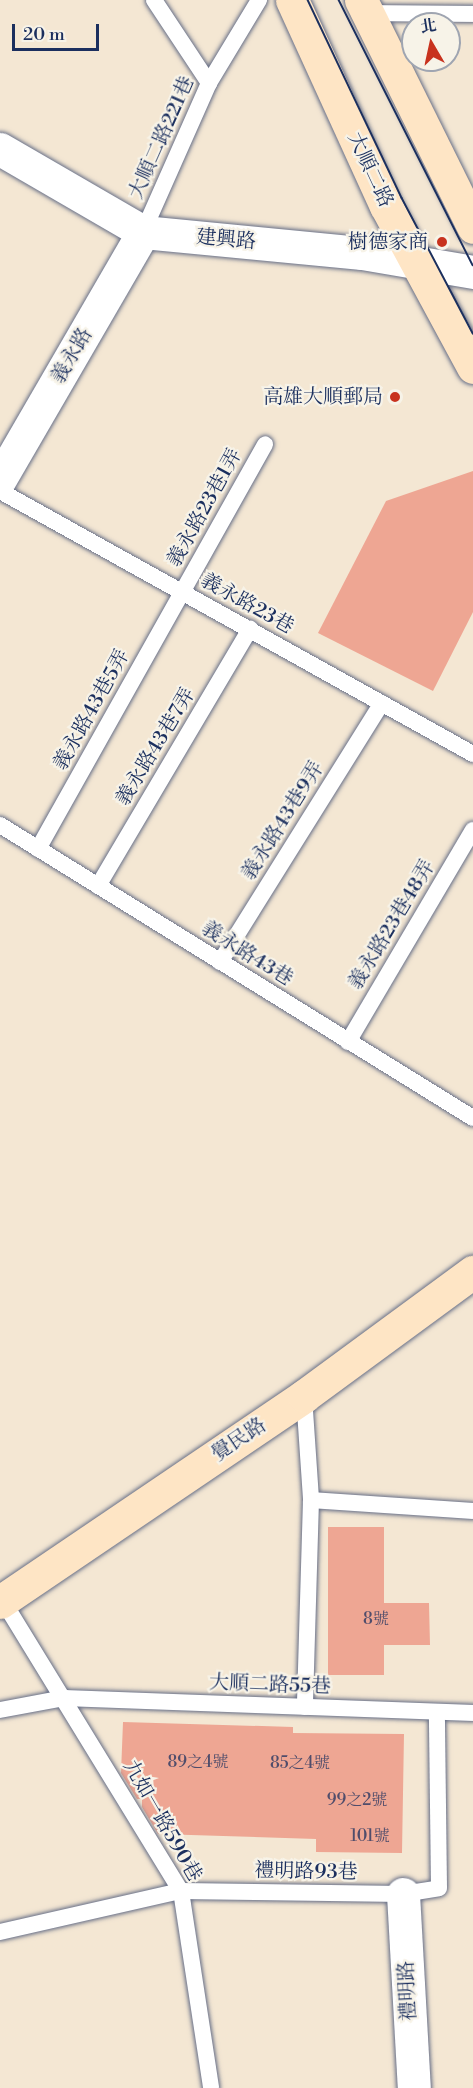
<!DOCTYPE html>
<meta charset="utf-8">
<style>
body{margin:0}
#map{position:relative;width:473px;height:2088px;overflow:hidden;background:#f4e7d3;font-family:"Libre Bodoni","Noto Serif TC",serif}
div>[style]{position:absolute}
.building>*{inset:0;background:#eea693}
.roads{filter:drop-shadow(0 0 2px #676f87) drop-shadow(0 0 2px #676f87)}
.lane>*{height:16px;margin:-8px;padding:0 8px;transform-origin:8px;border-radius:8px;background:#fff}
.street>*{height:33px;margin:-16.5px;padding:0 16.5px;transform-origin:16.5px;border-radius:16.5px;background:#fff}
.secondary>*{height:33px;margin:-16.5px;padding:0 16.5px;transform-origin:16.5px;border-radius:16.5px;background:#fee5c5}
.tram>*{height:1.5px;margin:-0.75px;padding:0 0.75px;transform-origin:0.75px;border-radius:0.75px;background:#1b2f5e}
.dots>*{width:16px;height:16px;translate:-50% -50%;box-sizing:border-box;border:3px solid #f7f3e8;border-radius:50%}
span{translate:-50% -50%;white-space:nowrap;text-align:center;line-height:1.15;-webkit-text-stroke:4.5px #f7f3e8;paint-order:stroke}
.number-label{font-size:16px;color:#504d6b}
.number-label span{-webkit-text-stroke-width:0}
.street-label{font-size:20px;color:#1b2f5e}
.poi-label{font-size:20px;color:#1b2f5e}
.right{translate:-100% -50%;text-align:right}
.north{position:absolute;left:401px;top:12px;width:60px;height:60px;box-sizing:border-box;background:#f7f3e8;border:2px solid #9fa5b1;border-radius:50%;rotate:351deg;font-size:16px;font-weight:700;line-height:24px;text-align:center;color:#1b2f5e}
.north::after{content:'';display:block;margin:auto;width:21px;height:27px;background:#c8321e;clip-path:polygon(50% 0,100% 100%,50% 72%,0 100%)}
.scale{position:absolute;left:12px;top:24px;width:87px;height:27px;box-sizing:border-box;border:3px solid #1b2f5e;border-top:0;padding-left:8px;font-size:18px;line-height:21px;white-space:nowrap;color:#1b2f5e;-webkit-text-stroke:4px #f7f3e8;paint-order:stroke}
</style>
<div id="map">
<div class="building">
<div style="clip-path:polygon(473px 471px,473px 612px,433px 691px,318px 633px,386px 501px)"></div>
<div style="clip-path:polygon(328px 1527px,384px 1527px,384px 1603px,429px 1603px,430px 1645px,384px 1645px,384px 1675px,328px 1675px)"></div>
<div style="clip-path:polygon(123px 1722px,293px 1727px,293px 1733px,404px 1734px,402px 1853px,316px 1852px,316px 1839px,158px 1834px,142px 1807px,142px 1799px,137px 1799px,121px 1773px)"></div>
</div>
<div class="roads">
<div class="lane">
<div style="left:154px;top:0;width:100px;rotate:56.5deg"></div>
<div style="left:367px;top:13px;width:106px;rotate:0.5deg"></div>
<div style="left:143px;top:232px;width:163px;rotate:-66.1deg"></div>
<div style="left:209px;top:83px;width:97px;rotate:-58.9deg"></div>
<div style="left:0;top:491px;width:541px;rotate:29.08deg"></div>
<div style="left:0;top:825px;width:556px;rotate:31.78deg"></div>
<div style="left:38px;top:849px;width:464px;rotate:-60.7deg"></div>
<div style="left:98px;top:886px;width:299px;rotate:-59.4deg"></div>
<div style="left:220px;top:962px;width:305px;rotate:-58deg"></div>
<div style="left:348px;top:1042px;width:246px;rotate:-59.5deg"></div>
<div style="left:304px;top:1396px;width:104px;rotate:86.1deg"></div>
<div style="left:311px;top:1500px;width:207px;rotate:91.7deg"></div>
<div style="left:311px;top:1500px;width:162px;rotate:3.9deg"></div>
<div style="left:0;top:1596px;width:346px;rotate:58.5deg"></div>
<div style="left:181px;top:1891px;width:199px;rotate:81.3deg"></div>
<div style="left:0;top:1710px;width:66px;rotate:-10.5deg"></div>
<div style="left:65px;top:1698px;width:408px;rotate:2.1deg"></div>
<div style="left:0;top:1932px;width:186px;rotate:-12.8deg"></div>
<div style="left:181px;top:1891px;width:222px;rotate:0.8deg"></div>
<div style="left:403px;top:1894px;width:36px;rotate:-9deg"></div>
<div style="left:439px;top:1888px;width:176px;rotate:-90.7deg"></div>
</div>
<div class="street">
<div style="left:0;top:149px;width:165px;rotate:30.1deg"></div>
<div style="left:143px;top:232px;width:220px;rotate:5.5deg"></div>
<div style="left:362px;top:253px;width:113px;rotate:9.7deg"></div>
<div style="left:0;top:479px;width:285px;rotate:-59.9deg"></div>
<div style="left:403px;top:1894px;width:194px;rotate:86.8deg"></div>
</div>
<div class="secondary">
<div style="left:292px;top:0;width:226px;rotate:65.5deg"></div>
<div style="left:386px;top:206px;width:183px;rotate:61.6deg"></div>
<div style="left:361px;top:0;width:253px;rotate:63.7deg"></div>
<div style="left:0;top:1602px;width:367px;rotate:-34.1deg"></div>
<div style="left:304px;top:1396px;width:210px;rotate:-36.3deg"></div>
</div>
</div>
<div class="tram">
<div style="left:308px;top:0;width:219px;rotate:64.6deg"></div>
<div style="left:402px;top:198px;width:153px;rotate:62.3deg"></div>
<div style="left:339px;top:0;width:297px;rotate:63.2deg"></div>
</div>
<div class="dots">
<div style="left:442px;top:242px;background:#c8321e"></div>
<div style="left:395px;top:397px;background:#c8321e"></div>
</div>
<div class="number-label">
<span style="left:376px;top:1619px">8號</span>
<span style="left:198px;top:1762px">89之4號</span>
<span style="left:300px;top:1763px">85之4號</span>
<span style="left:357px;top:1800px">99之2號</span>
<span style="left:370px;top:1836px">101號</span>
</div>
<div class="street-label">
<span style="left:162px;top:138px;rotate:-66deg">大順二路221巷</span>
<span style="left:370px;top:170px;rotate:65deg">大順二路</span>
<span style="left:226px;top:240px;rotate:5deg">建興路</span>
<span style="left:72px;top:356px;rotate:-60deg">義永路</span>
<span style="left:205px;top:508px;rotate:-61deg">義永路23巷1弄</span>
<span style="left:247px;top:604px;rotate:29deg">義永路23巷</span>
<span style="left:92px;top:710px;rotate:-61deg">義永路43巷5弄</span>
<span style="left:156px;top:747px;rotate:-59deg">義永路43巷7弄</span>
<span style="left:283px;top:821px;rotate:-58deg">義永路43巷9弄</span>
<span style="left:392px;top:925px;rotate:-59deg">義永路23巷48弄</span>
<span style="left:247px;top:954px;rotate:32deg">義永路43巷</span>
<span style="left:239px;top:1440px;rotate:-34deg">覺民路</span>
<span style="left:270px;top:1685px;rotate:2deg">大順二路55巷</span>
<span style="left:162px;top:1821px;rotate:60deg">九如一路590巷</span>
<span style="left:306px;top:1872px;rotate:1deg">禮明路93巷</span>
<span style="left:408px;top:1991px;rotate:-93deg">禮明路</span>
</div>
<div class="poi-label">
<span class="right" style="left:428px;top:242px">樹德家商</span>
<span class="right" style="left:383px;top:397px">高雄大順郵局</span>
</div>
<div class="north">北</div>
<div class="scale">20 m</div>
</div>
